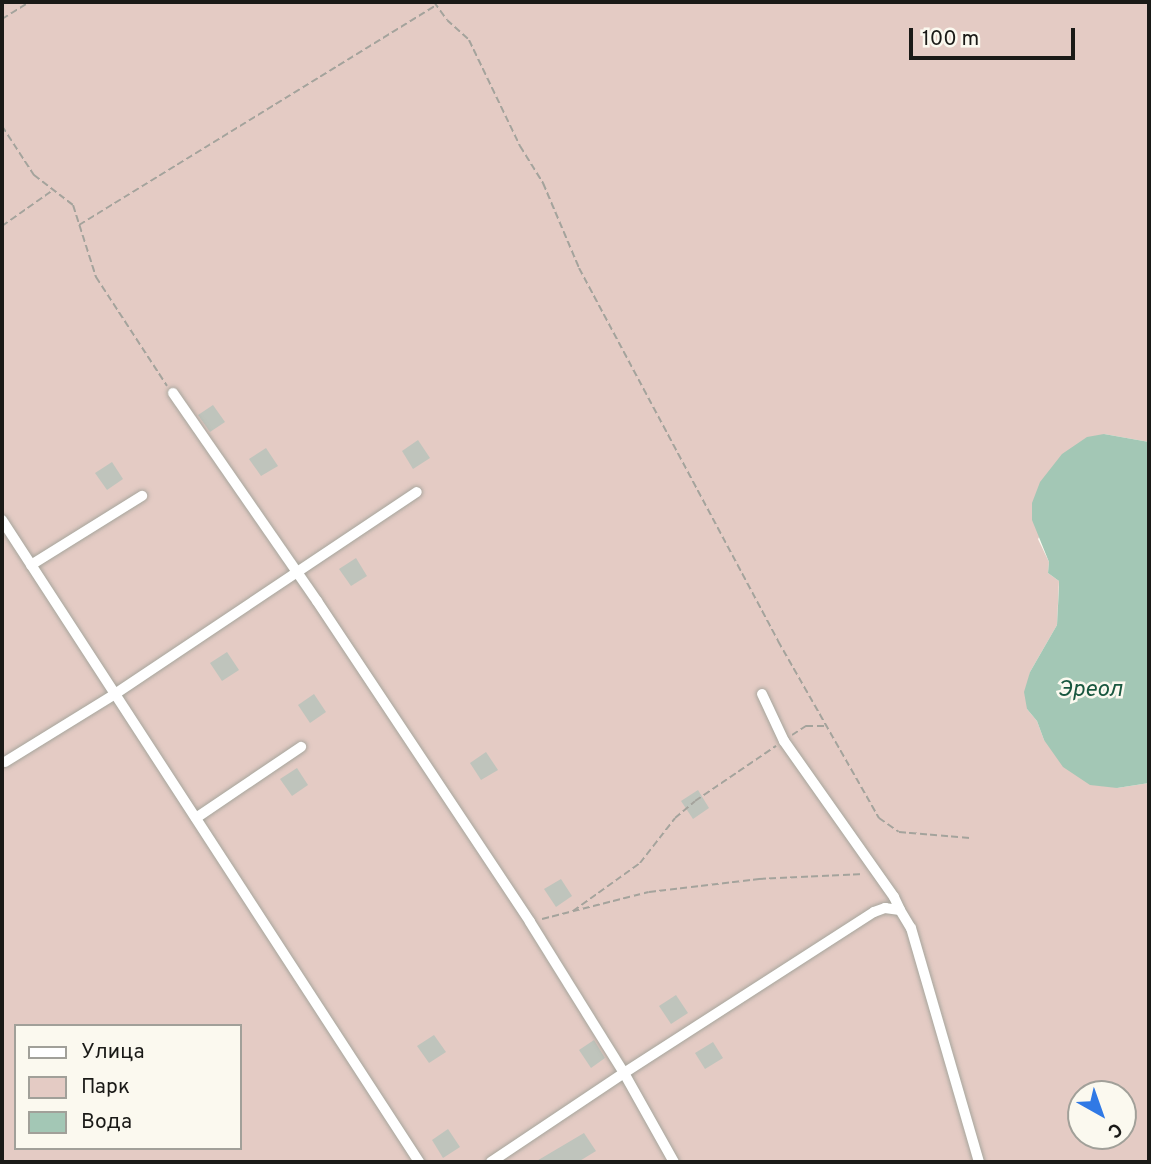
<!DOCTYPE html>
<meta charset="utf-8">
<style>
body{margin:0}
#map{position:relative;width:1151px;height:1164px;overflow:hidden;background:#fbf9ef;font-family:Overpass,sans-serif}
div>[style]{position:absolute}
.green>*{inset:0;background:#e4cbc4}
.water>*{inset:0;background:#a3c7b5}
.building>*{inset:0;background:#bfc4bc}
.path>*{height:2px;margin-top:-1px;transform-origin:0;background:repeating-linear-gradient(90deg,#a4a39c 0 7px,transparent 0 10.5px)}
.roads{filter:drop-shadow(0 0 2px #a6a59c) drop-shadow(0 0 2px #a6a59c)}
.minor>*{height:10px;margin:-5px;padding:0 5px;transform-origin:5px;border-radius:5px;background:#fff}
span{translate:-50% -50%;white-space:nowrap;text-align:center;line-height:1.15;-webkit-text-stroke:5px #fbf9ef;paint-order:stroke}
.water-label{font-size:23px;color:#18573f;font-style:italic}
.frame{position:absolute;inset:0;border:4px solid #1a1a17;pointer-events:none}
.legend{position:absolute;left:14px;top:1024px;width:228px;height:126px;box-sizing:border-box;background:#fbf9ef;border:2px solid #a1a099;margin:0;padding:9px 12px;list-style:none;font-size:21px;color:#1a1a17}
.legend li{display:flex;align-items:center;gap:14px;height:35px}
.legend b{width:35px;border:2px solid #a1a099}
.north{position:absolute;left:1067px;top:1080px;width:70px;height:70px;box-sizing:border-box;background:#fbf9ef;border:2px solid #a1a099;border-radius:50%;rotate:140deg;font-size:19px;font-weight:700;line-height:28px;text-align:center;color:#1a1a17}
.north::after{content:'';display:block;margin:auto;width:24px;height:32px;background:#3079e5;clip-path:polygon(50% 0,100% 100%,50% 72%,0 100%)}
.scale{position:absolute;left:909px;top:28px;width:166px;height:32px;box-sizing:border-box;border:4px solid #1a1a17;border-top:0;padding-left:9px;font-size:21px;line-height:24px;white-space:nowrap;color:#1a1a17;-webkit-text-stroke:5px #fbf9ef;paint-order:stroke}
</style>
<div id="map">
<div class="green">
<div style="clip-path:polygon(evenodd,2px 2px,1149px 2px,1149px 442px,1104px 434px,1038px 539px,1049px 562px,1048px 573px,1059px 581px,1057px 625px,1030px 672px,1027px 709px,1037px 721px,1044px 740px,1117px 788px,1149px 783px,1149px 1162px,2px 1162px,2px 2px,16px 1026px,240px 1026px,240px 1148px,16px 1148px,16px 1026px,2px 2px,1081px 1094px,1123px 1094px,1123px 1136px,1081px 1136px,1081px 1094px)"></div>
</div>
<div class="water">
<div style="clip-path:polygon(1104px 434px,1149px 442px,1149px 783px,1117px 788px,1090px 785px,1063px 767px,1044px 740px,1037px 721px,1027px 709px,1024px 692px,1030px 672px,1057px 625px,1059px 587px,1059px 581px,1048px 573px,1049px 562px,1032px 520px,1032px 503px,1040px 482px,1062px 454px,1087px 437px)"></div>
</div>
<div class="building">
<div style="clip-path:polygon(213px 405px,225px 422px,210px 432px,198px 415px)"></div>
<div style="clip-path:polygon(418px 440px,430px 458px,413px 469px,402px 451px)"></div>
<div style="clip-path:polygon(266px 448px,278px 466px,261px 476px,249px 459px)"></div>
<div style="clip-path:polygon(112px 462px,123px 479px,107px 490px,95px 473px)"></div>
<div style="clip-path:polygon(356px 558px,367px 576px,351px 586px,339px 569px)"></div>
<div style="clip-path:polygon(227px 652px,239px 670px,222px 681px,210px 663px)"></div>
<div style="clip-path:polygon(314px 694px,326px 712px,310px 723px,298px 705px)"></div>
<div style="clip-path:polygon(486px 752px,498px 770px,481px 780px,470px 763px)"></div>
<div style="clip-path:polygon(297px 768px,308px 785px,292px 796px,280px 779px)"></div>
<div style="clip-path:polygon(698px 790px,709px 808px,693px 819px,681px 801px)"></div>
<div style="clip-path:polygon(561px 879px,572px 896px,556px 907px,544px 889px)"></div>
<div style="clip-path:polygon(676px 995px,688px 1013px,671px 1024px,659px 1006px)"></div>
<div style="clip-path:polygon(434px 1035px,446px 1052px,429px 1063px,417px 1046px)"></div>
<div style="clip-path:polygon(594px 1040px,605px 1058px,591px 1068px,579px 1050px)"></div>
<div style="clip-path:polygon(713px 1042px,723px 1058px,705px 1069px,695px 1053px)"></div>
<div style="clip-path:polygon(448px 1129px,460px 1147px,443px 1158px,432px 1140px)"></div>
<div style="clip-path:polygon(584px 1133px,596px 1151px,578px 1162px,535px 1162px)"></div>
</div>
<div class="path">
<div style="left:434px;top:2px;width:22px;rotate:54deg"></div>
<div style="left:447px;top:20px;width:30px;rotate:42deg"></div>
<div style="left:469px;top:40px;width:118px;rotate:64.3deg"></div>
<div style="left:520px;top:146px;width:44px;rotate:58.1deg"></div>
<div style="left:543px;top:183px;width:92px;rotate:67deg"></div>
<div style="left:579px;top:268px;width:423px;rotate:61.9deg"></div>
<div style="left:778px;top:641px;width:204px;rotate:60.3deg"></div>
<div style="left:879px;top:818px;width:24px;rotate:35deg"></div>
<div style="left:899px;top:832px;width:71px;rotate:4.8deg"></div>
<div style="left:2px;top:19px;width:32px;rotate:-32deg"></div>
<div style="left:2px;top:126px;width:59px;rotate:56.9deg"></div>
<div style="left:34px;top:175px;width:49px;rotate:37.6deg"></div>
<div style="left:73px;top:205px;width:76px;rotate:72.3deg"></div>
<div style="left:96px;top:277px;width:130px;rotate:56.9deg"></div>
<div style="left:79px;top:225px;width:418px;rotate:-31.6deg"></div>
<div style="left:2px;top:226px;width:62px;rotate:-35.2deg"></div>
<div style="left:792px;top:735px;width:17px;rotate:-33deg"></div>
<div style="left:806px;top:726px;width:20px"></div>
<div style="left:573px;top:911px;width:82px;rotate:-35.6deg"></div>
<div style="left:640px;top:863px;width:57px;rotate:-52.1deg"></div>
<div style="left:675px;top:818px;width:26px;rotate:-40deg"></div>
<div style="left:695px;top:801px;width:98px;rotate:-34.2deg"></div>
<div style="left:542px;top:919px;width:110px;rotate:-14.2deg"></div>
<div style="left:649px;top:892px;width:111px;rotate:-6.7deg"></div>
<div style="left:759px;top:879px;width:105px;rotate:-2.7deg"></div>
</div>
<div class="roads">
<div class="minor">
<div style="left:173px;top:393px;width:253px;rotate:55.3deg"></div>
<div style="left:317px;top:601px;width:385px;rotate:56.4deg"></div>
<div style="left:530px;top:922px;width:178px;rotate:58.1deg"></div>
<div style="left:624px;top:1073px;width:102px;rotate:60.7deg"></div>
<div style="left:2px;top:520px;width:766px;rotate:56.99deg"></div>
<div style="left:31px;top:565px;width:131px;rotate:-31.9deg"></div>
<div style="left:762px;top:694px;width:52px;rotate:64.9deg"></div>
<div style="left:784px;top:741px;width:191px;rotate:54.8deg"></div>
<div style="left:894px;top:897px;width:14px;rotate:65deg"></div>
<div style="left:5px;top:762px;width:129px;rotate:-31.7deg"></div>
<div style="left:115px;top:694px;width:363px;rotate:-33.8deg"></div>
<div style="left:196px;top:818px;width:127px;rotate:-34.1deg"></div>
<div style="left:491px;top:1162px;width:160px;rotate:-33.8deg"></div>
<div style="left:624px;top:1073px;width:297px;rotate:-32.8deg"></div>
<div style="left:874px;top:912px;width:12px;rotate:-20deg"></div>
<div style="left:885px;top:908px;width:15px;rotate:8deg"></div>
<div style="left:900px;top:910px;width:21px;rotate:59deg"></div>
<div style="left:911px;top:928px;width:244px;rotate:73.8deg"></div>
</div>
</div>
<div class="water-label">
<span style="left:1090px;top:691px">Эреол</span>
</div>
<div class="frame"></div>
<ul class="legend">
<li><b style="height:9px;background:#fff"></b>Улица</li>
<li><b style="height:19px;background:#e4cbc4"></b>Парк</li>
<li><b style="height:19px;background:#a3c7b5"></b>Вода</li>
</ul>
<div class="north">С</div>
<div class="scale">100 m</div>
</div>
